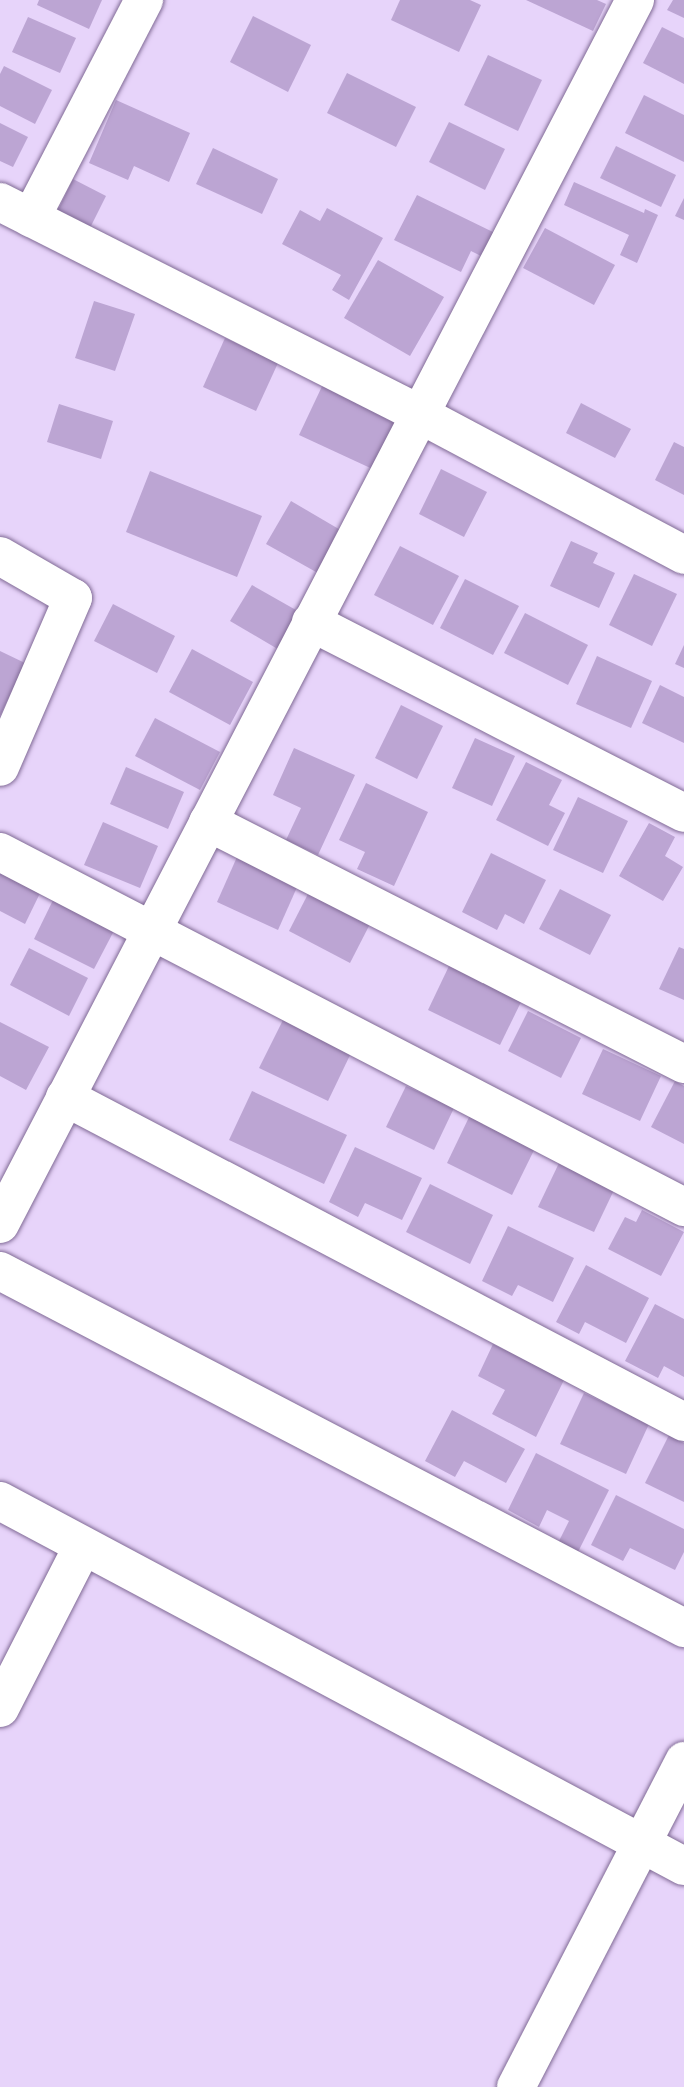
<!DOCTYPE html>
<style>
body{margin:0}
#map{position:relative;width:684px;height:2087px;overflow:hidden;background:#e7d4fa;font-family:"Alegreya Sans",sans-serif}
div>[style]{position:absolute}
.building>*{inset:0;background:#bca5d3}
.roads{filter:drop-shadow(0 0 2px #806a95) drop-shadow(0 0 2px #806a95)}
.minor>*{height:38px;margin:-19px;padding:0 19px;transform-origin:19px;border-radius:19px;background:#fff}
span{translate:-50% -50%;white-space:nowrap;text-align:center;line-height:1.15;-webkit-text-stroke:5px #efe5f9;paint-order:stroke}
</style>
<div id="map">
<div class="building">
<div style="clip-path:polygon(39px 0,102px 0,89px 29px,37px 5px)"></div>
<div style="clip-path:polygon(400px 0,470px 0,481px 5px,459px 52px,391px 20px)"></div>
<div style="clip-path:polygon(526px 0,597px 0,606px 4px,593px 31px)"></div>
<div style="clip-path:polygon(673px 0,684px 0,684px 18px,667px 10px)"></div>
<div style="clip-path:polygon(253px 16px,311px 45px,288px 92px,230px 62px)"></div>
<div style="clip-path:polygon(28px 17px,76px 38px,60px 73px,12px 52px)"></div>
<div style="clip-path:polygon(662px 27px,684px 38px,684px 84px,643px 63px)"></div>
<div style="clip-path:polygon(488px 55px,542px 80px,518px 131px,464px 105px)"></div>
<div style="clip-path:polygon(4px 66px,52px 90px,35px 124px,0 106px,0 74px)"></div>
<div style="clip-path:polygon(347px 73px,416px 107px,396px 147px,327px 113px)"></div>
<div style="clip-path:polygon(644px 95px,684px 115px,684px 162px,625px 133px)"></div>
<div style="clip-path:polygon(116px 100px,190px 133px,169px 182px,134px 166px,128px 180px,89px 163px)"></div>
<div style="clip-path:polygon(449px 122px,505px 149px,485px 190px,429px 162px)"></div>
<div style="clip-path:polygon(0 123px,28px 137px,13px 167px,0 161px)"></div>
<div style="clip-path:polygon(616px 146px,676px 175px,661px 207px,600px 178px)"></div>
<div style="clip-path:polygon(213px 148px,278px 179px,262px 214px,196px 184px)"></div>
<div style="clip-path:polygon(73px 179px,106px 196px,90px 228px,57px 212px)"></div>
<div style="clip-path:polygon(574px 182px,644px 213px,645px 209px,658px 215px,637px 263px,620px 255px,629px 235px,564px 205px)"></div>
<div style="clip-path:polygon(417px 195px,495px 233px,483px 257px,471px 251px,461px 272px,394px 240px)"></div>
<div style="clip-path:polygon(684px 198px,684px 220px,675px 216px)"></div>
<div style="clip-path:polygon(327px 208px,383px 238px,349px 300px,332px 290px,341px 275px,282px 244px,300px 210px,320px 221px)"></div>
<div style="clip-path:polygon(545px 228px,615px 265px,594px 305px,523px 268px)"></div>
<div style="clip-path:polygon(378px 260px,444px 297px,410px 356px,344px 318px)"></div>
<div style="clip-path:polygon(94px 301px,135px 314px,115px 371px,75px 358px)"></div>
<div style="clip-path:polygon(225px 338px,278px 363px,256px 411px,203px 387px)"></div>
<div style="clip-path:polygon(325px 380px,405px 418px,379px 472px,299px 435px)"></div>
<div style="clip-path:polygon(581px 403px,631px 429px,615px 458px,566px 433px)"></div>
<div style="clip-path:polygon(59px 404px,113px 421px,101px 459px,47px 442px)"></div>
<div style="clip-path:polygon(674px 442px,684px 447px,684px 495px,655px 480px)"></div>
<div style="clip-path:polygon(441px 469px,487px 492px,464px 537px,419px 514px)"></div>
<div style="clip-path:polygon(150px 471px,262px 516px,237px 577px,126px 532px)"></div>
<div style="clip-path:polygon(291px 501px,349px 535px,325px 577px,266px 544px)"></div>
<div style="clip-path:polygon(571px 541px,598px 553px,593px 563px,615px 573px,599px 608px,550px 586px)"></div>
<div style="clip-path:polygon(400px 546px,459px 576px,433px 625px,374px 595px)"></div>
<div style="clip-path:polygon(634px 574px,677px 594px,652px 646px,609px 625px)"></div>
<div style="clip-path:polygon(465px 579px,519px 606px,493px 655px,440px 628px)"></div>
<div style="clip-path:polygon(252px 585px,303px 614px,281px 651px,230px 621px)"></div>
<div style="clip-path:polygon(113px 604px,175px 636px,157px 673px,94px 641px)"></div>
<div style="clip-path:polygon(525px 613px,588px 645px,568px 685px,504px 653px)"></div>
<div style="clip-path:polygon(684px 645px,684px 668px,675px 664px)"></div>
<div style="clip-path:polygon(192px 649px,253px 682px,230px 725px,169px 692px)"></div>
<div style="clip-path:polygon(0 651px,25px 663px,0 716px)"></div>
<div style="clip-path:polygon(597px 656px,652px 681px,631px 728px,576px 704px)"></div>
<div style="clip-path:polygon(660px 685px,684px 697px,684px 743px,642px 723px)"></div>
<div style="clip-path:polygon(401px 705px,443px 726px,417px 779px,375px 758px)"></div>
<div style="clip-path:polygon(155px 718px,220px 752px,200px 790px,135px 756px)"></div>
<div style="clip-path:polygon(475px 738px,515px 756px,492px 806px,452px 788px)"></div>
<div style="clip-path:polygon(294px 748px,355px 775px,318px 855px,286px 840px,301px 808px,273px 795px)"></div>
<div style="clip-path:polygon(526px 762px,562px 780px,549px 805px,565px 813px,548px 846px,496px 820px)"></div>
<div style="clip-path:polygon(126px 767px,184px 792px,168px 829px,110px 804px)"></div>
<div style="clip-path:polygon(366px 783px,428px 812px,394px 886px,357px 869px,365px 852px,339px 840px)"></div>
<div style="clip-path:polygon(578px 797px,628px 821px,603px 873px,553px 850px)"></div>
<div style="clip-path:polygon(103px 822px,158px 846px,140px 888px,84px 865px)"></div>
<div style="clip-path:polygon(649px 823px,675px 837px,665px 856px,683px 867px,663px 901px,619px 876px)"></div>
<div style="clip-path:polygon(491px 853px,546px 880px,524px 924px,505px 914px,497px 930px,462px 912px)"></div>
<div style="clip-path:polygon(237px 857px,298px 885px,278px 930px,217px 902px)"></div>
<div style="clip-path:polygon(0 863px,44px 885px,25px 924px,0 911px)"></div>
<div style="clip-path:polygon(560px 889px,611px 915px,590px 955px,539px 929px)"></div>
<div style="clip-path:polygon(309px 892px,370px 924px,350px 963px,289px 931px)"></div>
<div style="clip-path:polygon(56px 894px,117px 925px,94px 969px,34px 939px)"></div>
<div style="clip-path:polygon(679px 947px,684px 949px,684px 1000px,659px 989px)"></div>
<div style="clip-path:polygon(29px 948px,88px 978px,69px 1016px,10px 985px)"></div>
<div style="clip-path:polygon(449px 966px,522px 1000px,500px 1045px,428px 1010px)"></div>
<div style="clip-path:polygon(528px 1011px,581px 1038px,561px 1078px,508px 1051px)"></div>
<div style="clip-path:polygon(284px 1018px,352px 1051px,328px 1101px,259px 1068px)"></div>
<div style="clip-path:polygon(0 1022px,49px 1047px,26px 1090px,0 1076px)"></div>
<div style="clip-path:polygon(603px 1049px,661px 1076px,640px 1121px,582px 1094px)"></div>
<div style="clip-path:polygon(675px 1081px,684px 1086px,684px 1144px,651px 1127px)"></div>
<div style="clip-path:polygon(406px 1086px,454px 1108px,434px 1150px,386px 1127px)"></div>
<div style="clip-path:polygon(252px 1091px,347px 1135px,324px 1184px,229px 1140px)"></div>
<div style="clip-path:polygon(472px 1111px,538px 1142px,512px 1195px,447px 1163px)"></div>
<div style="clip-path:polygon(355px 1147px,422px 1178px,402px 1220px,365px 1203px,358px 1217px,329px 1202px)"></div>
<div style="clip-path:polygon(559px 1163px,614px 1190px,594px 1232px,538px 1207px)"></div>
<div style="clip-path:polygon(430px 1184px,493px 1215px,470px 1264px,406px 1232px)"></div>
<div style="clip-path:polygon(642px 1210px,684px 1232px,661px 1276px,608px 1249px,625px 1217px,636px 1222px)"></div>
<div style="clip-path:polygon(508px 1226px,574px 1258px,553px 1302px,518px 1285px,512px 1296px,482px 1281px)"></div>
<div style="clip-path:polygon(586px 1265px,649px 1298px,626px 1343px,585px 1322px,579px 1334px,556px 1322px)"></div>
<div style="clip-path:polygon(655px 1304px,684px 1319px,684px 1377px,664px 1366px,658px 1378px,625px 1361px)"></div>
<div style="clip-path:polygon(493px 1344px,564px 1380px,536px 1437px,492px 1414px,505px 1390px,478px 1376px)"></div>
<div style="clip-path:polygon(584px 1393px,649px 1424px,626px 1474px,560px 1444px)"></div>
<div style="clip-path:polygon(452px 1410px,525px 1449px,506px 1483px,464px 1461px,455px 1477px,425px 1461px)"></div>
<div style="clip-path:polygon(669px 1435px,684px 1443px,684px 1502px,645px 1483px)"></div>
<div style="clip-path:polygon(536px 1453px,609px 1490px,578px 1552px,558px 1543px,569px 1521px,547px 1510px,539px 1527px,508px 1510px)"></div>
<div style="clip-path:polygon(616px 1495px,684px 1529px,684px 1552px,675px 1570px,630px 1548px,623px 1561px,591px 1545px)"></div>
</div>
<div class="roads">
<div class="minor">
<div style="left:0;top:202px;width:470px;rotate:26.8deg"></div>
<div style="left:419px;top:414px;width:300px;rotate:28deg"></div>
<div style="left:31px;top:218px;width:246px;rotate:-62.6deg"></div>
<div style="left:0;top:556px;width:84px;rotate:29.9deg"></div>
<div style="left:73px;top:598px;width:184px;rotate:113.4deg"></div>
<div style="left:311px;top:622px;width:419px;rotate:27.1deg"></div>
<div style="left:208px;top:822px;width:534px;rotate:26.95deg"></div>
<div style="left:0;top:852px;width:771px;rotate:27.43deg"></div>
<div style="left:65px;top:1097px;width:699px;rotate:27.7deg"></div>
<div style="left:0;top:1224px;width:1379px;rotate:-62.58deg"></div>
<div style="left:0;top:1271px;width:772px;rotate:27.56deg"></div>
<div style="left:0;top:1501px;width:775px;rotate:28.09deg"></div>
<div style="left:0;top:1708px;width:182px;rotate:-62.9deg"></div>
<div style="left:516px;top:2087px;width:367px;rotate:-62.7deg"></div>
</div>
</div>
</div>
